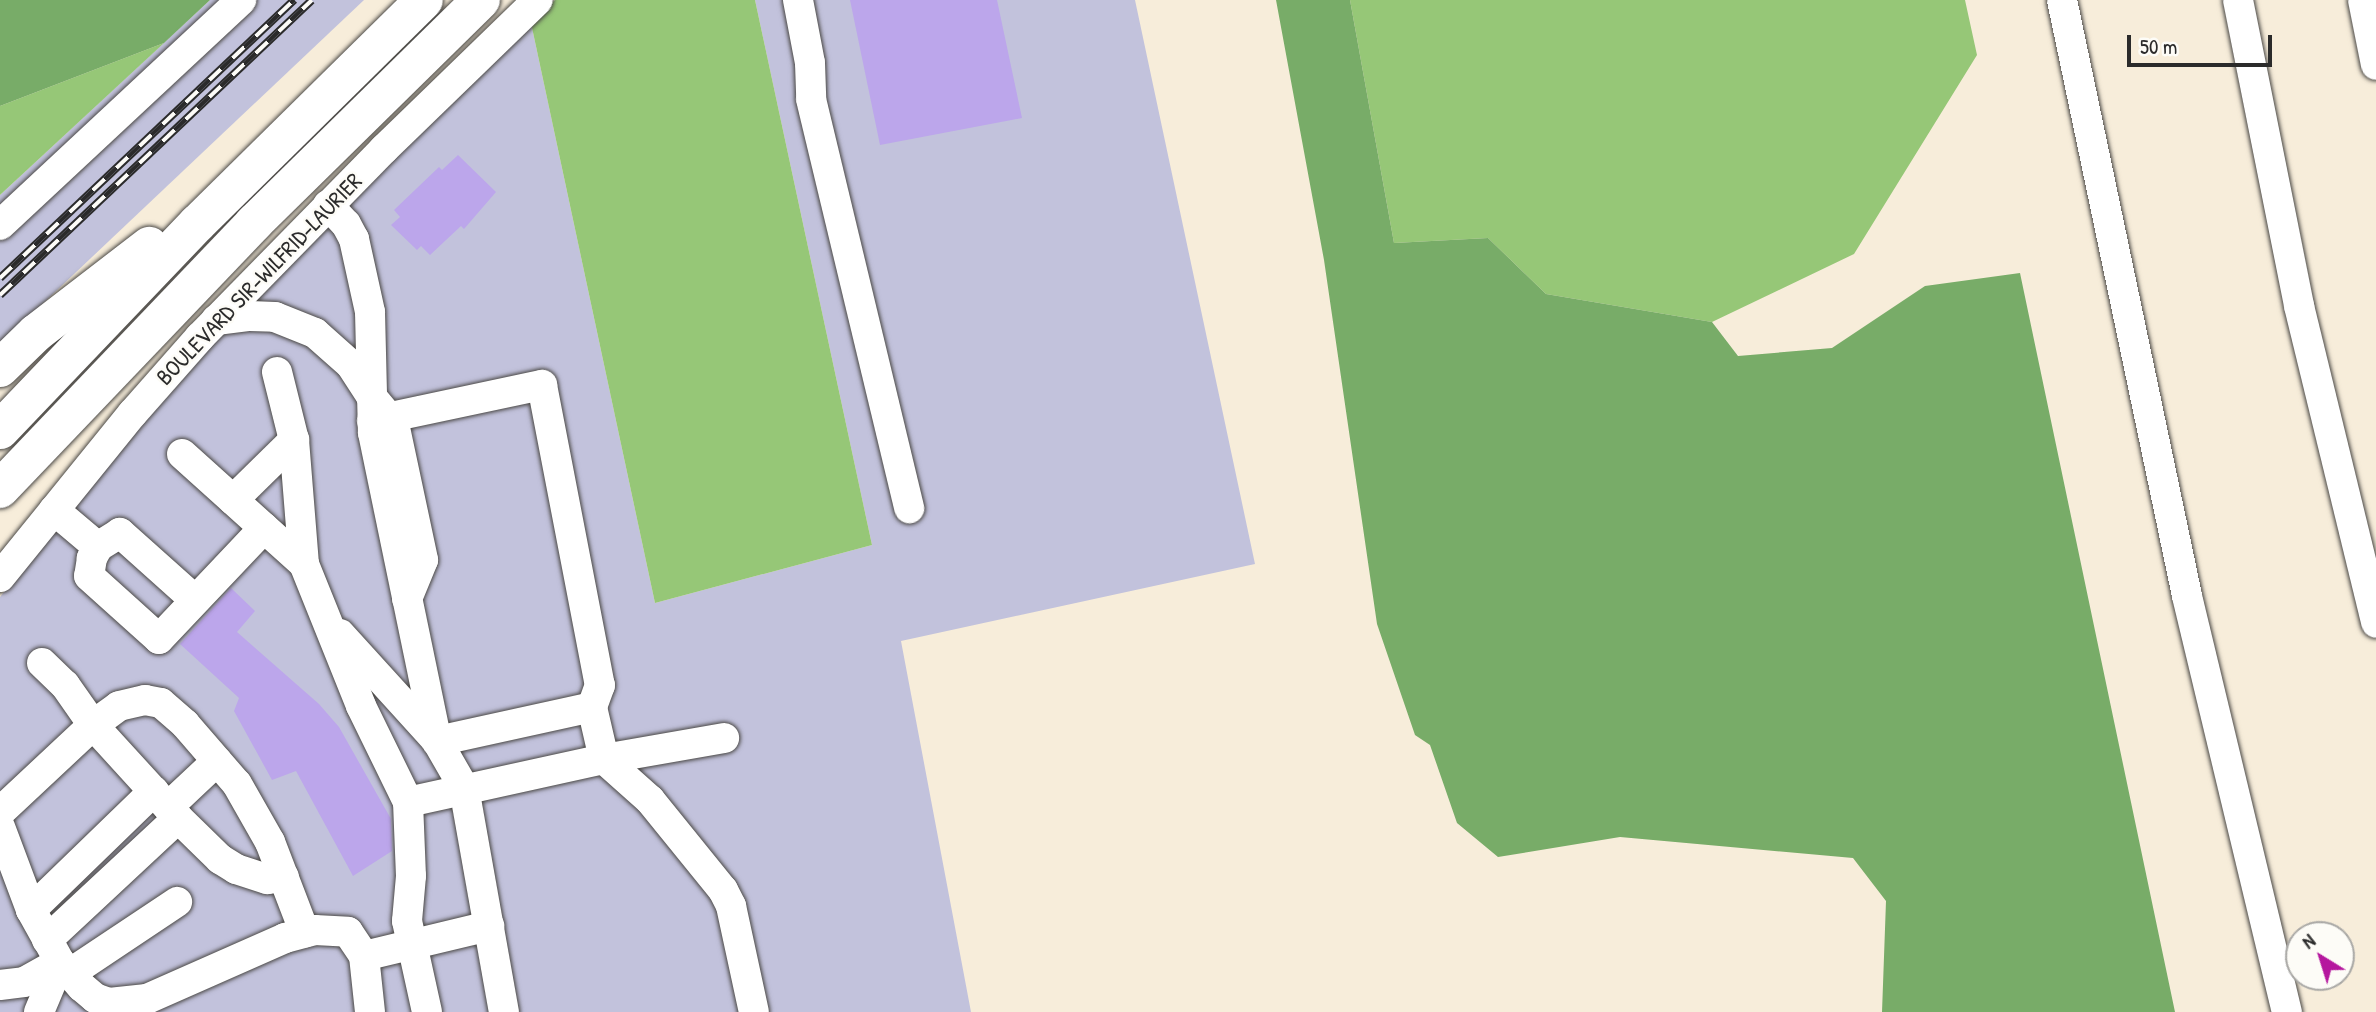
<!DOCTYPE html>
<style>
body{margin:0}
#map{position:relative;width:2376px;height:1012px;overflow:hidden;background:#f7edda;font-family:"Patrick Hand",sans-serif}
div>[style]{position:absolute}
.industrial>*{inset:0;background:#c2c2dc}
.green>*{inset:0;background:#96c777}
.forest>*{inset:0;background:#78ac68}
.building>*{inset:0;background:#bca6eb}
.roads{filter:drop-shadow(0 0 2px #4a4845) drop-shadow(0 0 2px #4a4845)}
.minor>*{height:30px;margin:-15px;padding:0 15px;transform-origin:15px;border-radius:15px;background:#fff}
.highway>*{height:38px;margin:-19px;padding:0 19px;transform-origin:19px;border-radius:19px;background:#fff}
.rail>*{height:8px;margin-top:-4px;transform-origin:0;background:repeating-linear-gradient(90deg,#fdfcf7 0 16px,#2b2b2b 0 32px);box-sizing:border-box;border-block:2px solid #2b2b2b}
span{translate:-50% -50%;white-space:nowrap;text-align:center;line-height:1.15;-webkit-text-stroke:5px #fdfcf7;paint-order:stroke}
.street-label{font-size:23px;color:#2b2b2b}
.north{position:absolute;left:2285px;top:921px;width:70px;height:70px;box-sizing:border-box;background:#fdfcf7;border:2px solid #a9a8a5;border-radius:50%;rotate:322deg;font-size:19px;font-weight:700;line-height:28px;text-align:center;color:#2b2b2b}
.north::after{content:'';display:block;margin:auto;width:24px;height:32px;background:#b5179e;clip-path:polygon(50% 0,100% 100%,50% 72%,0 100%)}
.scale{position:absolute;left:2127px;top:35px;width:145px;height:32px;box-sizing:border-box;border:4px solid #2b2b2b;border-top:0;padding-left:9px;font-size:21px;line-height:24px;white-space:nowrap;color:#2b2b2b;-webkit-text-stroke:5px #fdfcf7;paint-order:stroke}
</style>
<div id="map">
<div class="industrial">
<div style="clip-path:polygon(210px 0,364px 0,0 344px,0 195px)"></div>
<div style="clip-path:polygon(755px 0,1135px 0,1255px 564px,901px 641px,971px 1012px,0 1012px,0 597px,164px 395px,272px 279px,531px 23px,655px 603px,872px 545px)"></div>
</div>
<div class="green">
<div style="clip-path:polygon(555px 0,755px 0,872px 545px,655px 603px,531px 23px)"></div>
<div style="clip-path:polygon(1350px 0,1965px 0,1977px 55px,1854px 254px,1712px 322px,1546px 294px,1488px 238px,1394px 243px)"></div>
<div style="clip-path:polygon(164px 43px,0 195px,0 106px)"></div>
</div>
<div class="forest">
<div style="clip-path:polygon(0 0,210px 0,164px 43px,0 106px)"></div>
<div style="clip-path:polygon(1276px 0,1350px 0,1394px 243px,1488px 238px,1546px 294px,1712px 322px,1738px 356px,1832px 348px,1925px 286px,2020px 273px,2175px 1012px,1882px 1012px,1886px 901px,1853px 858px,1620px 837px,1498px 857px,1457px 823px,1430px 745px,1415px 735px,1377px 624px,1324px 260px)"></div>
</div>
<div class="building">
<div style="clip-path:polygon(850px 0,997px 0,1022px 118px,880px 145px)"></div>
<div style="clip-path:polygon(458px 155px,496px 192px,464px 229px,461px 226px,430px 255px,421px 246px,417px 250px,391px 225px,400px 217px,394px 210px,439px 167px,442px 170px)"></div>
<div style="clip-path:polygon(231px 588px,255px 611px,237px 632px,319px 704px,339px 727px,391px 819px,392px 851px,353px 876px,296px 771px,272px 780px,234px 711px,239px 698px,180px 644px)"></div>
</div>
<div class="roads">
<div class="minor">
<div style="left:798px;top:0;width:64px;rotate:79.2deg"></div>
<div style="left:810px;top:63px;width:36px;rotate:88deg"></div>
<div style="left:811px;top:99px;width:421px;rotate:76.5deg"></div>
<div style="left:2062px;top:0;width:609px;rotate:78.15deg"></div>
<div style="left:2187px;top:596px;width:428px;rotate:76.5deg"></div>
<div style="left:2238px;top:0;width:312px;rotate:78.7deg"></div>
<div style="left:2299px;top:306px;width:326px;rotate:76.3deg"></div>
<div style="left:2363px;top:0;width:66px;rotate:78.7deg"></div>
<div style="left:328px;top:205px;width:26px;rotate:47deg"></div>
<div style="left:346px;top:224px;width:17px;rotate:62deg"></div>
<div style="left:354px;top:239px;width:75px;rotate:77.6deg"></div>
<div style="left:370px;top:312px;width:121px;rotate:88.6deg"></div>
<div style="left:373px;top:433px;width:315px;rotate:78.3deg"></div>
<div style="left:0;top:225px;width:330px;rotate:-43deg"></div>
<div style="left:216px;top:320px;width:34px;rotate:-7deg"></div>
<div style="left:250px;top:316px;width:25px;rotate:2deg"></div>
<div style="left:275px;top:317px;width:43px;rotate:21.8deg"></div>
<div style="left:315px;top:333px;width:48px;rotate:41.6deg"></div>
<div style="left:351px;top:365px;width:37px;rotate:57deg"></div>
<div style="left:371px;top:396px;width:35px;rotate:50deg"></div>
<div style="left:394px;top:423px;width:140px;rotate:78deg"></div>
<div style="left:423px;top:560px;width:42px;rotate:112.3deg"></div>
<div style="left:277px;top:372px;width:70px;rotate:76deg"></div>
<div style="left:372px;top:421px;width:174px;rotate:-12deg"></div>
<div style="left:542px;top:385px;width:306px;rotate:79.1deg"></div>
<div style="left:600px;top:685px;width:23px;rotate:110deg"></div>
<div style="left:592px;top:707px;width:159px;rotate:167.6deg"></div>
<div style="left:182px;top:454px;width:164px;rotate:42deg"></div>
<div style="left:304px;top:564px;width:153px;rotate:68.1deg"></div>
<div style="left:361px;top:706px;width:107px;rotate:63.9deg"></div>
<div style="left:408px;top:802px;width:201px;rotate:-12.4deg"></div>
<div style="left:604px;top:759px;width:122px;rotate:-9.9deg"></div>
<div style="left:233px;top:500px;width:86px;rotate:-44.5deg"></div>
<div style="left:294px;top:440px;width:124px;rotate:85.4deg"></div>
<div style="left:54px;top:510px;width:57px;rotate:40.1deg"></div>
<div style="left:0;top:577px;width:211px;rotate:-51deg"></div>
<div style="left:133px;top:413px;width:101px;rotate:-48.6deg"></div>
<div style="left:200px;top:337px;width:263px;rotate:-45.6deg"></div>
<div style="left:384px;top:149px;width:214px;rotate:-44.1deg"></div>
<div style="left:195px;top:600px;width:101px;rotate:-138.2deg"></div>
<div style="left:120px;top:533px;width:26px;rotate:148deg"></div>
<div style="left:98px;top:547px;width:13px;rotate:119deg"></div>
<div style="left:92px;top:558px;width:18px;rotate:99deg"></div>
<div style="left:89px;top:576px;width:94px;rotate:42deg"></div>
<div style="left:159px;top:639px;width:153px;rotate:-46.6deg"></div>
<div style="left:340px;top:634px;width:144px;rotate:47.8deg"></div>
<div style="left:437px;top:741px;width:54px;rotate:60.1deg"></div>
<div style="left:464px;top:788px;width:228px;rotate:79.9deg"></div>
<div style="left:42px;top:663px;width:32px;rotate:44deg"></div>
<div style="left:65px;top:685px;width:49px;rotate:55deg"></div>
<div style="left:93px;top:725px;width:32px;rotate:-36deg"></div>
<div style="left:119px;top:706px;width:27px;rotate:-13deg"></div>
<div style="left:145px;top:700px;width:16px;rotate:11deg"></div>
<div style="left:161px;top:703px;width:32px;rotate:41deg"></div>
<div style="left:185px;top:724px;width:79px;rotate:49.1deg"></div>
<div style="left:237px;top:784px;width:67px;rotate:60.4deg"></div>
<div style="left:270px;top:842px;width:97px;rotate:69deg"></div>
<div style="left:592px;top:707px;width:53px;rotate:77deg"></div>
<div style="left:604px;top:759px;width:62px;rotate:41.7deg"></div>
<div style="left:650px;top:800px;width:116px;rotate:51deg"></div>
<div style="left:723px;top:890px;width:18px;rotate:63deg"></div>
<div style="left:731px;top:906px;width:108px;rotate:77.8deg"></div>
<div style="left:408px;top:802px;width:74px;rotate:87.7deg"></div>
<div style="left:411px;top:876px;width:45px;rotate:95.1deg"></div>
<div style="left:407px;top:921px;width:93px;rotate:77.6deg"></div>
<div style="left:168px;top:807px;width:67px;rotate:-43.2deg"></div>
<div style="left:0;top:812px;width:127px;rotate:-43.1deg"></div>
<div style="left:93px;top:725px;width:126px;rotate:47.6deg"></div>
<div style="left:178px;top:818px;width:179px;rotate:137deg"></div>
<div style="left:178px;top:818px;width:59px;rotate:44.3deg"></div>
<div style="left:220px;top:859px;width:19px;rotate:32deg"></div>
<div style="left:236px;top:869px;width:33px;rotate:18deg"></div>
<div style="left:267px;top:879px;width:17px;rotate:-7deg"></div>
<div style="left:0;top:827px;width:89px;rotate:69.5deg"></div>
<div style="left:31px;top:910px;width:60px;rotate:60.9deg"></div>
<div style="left:60px;top:962px;width:33px;rotate:49deg"></div>
<div style="left:82px;top:987px;width:17px;rotate:40deg"></div>
<div style="left:95px;top:998px;width:15px;rotate:20deg"></div>
<div style="left:109px;top:1003px;width:38px;rotate:-6deg"></div>
<div style="left:147px;top:999px;width:151px;rotate:-23.8deg"></div>
<div style="left:285px;top:938px;width:31px;rotate:-15deg"></div>
<div style="left:315px;top:930px;width:33px;rotate:3deg"></div>
<div style="left:348px;top:932px;width:29px;rotate:56deg"></div>
<div style="left:31px;top:910px;width:171px;rotate:-44.1deg"></div>
<div style="left:69px;top:974px;width:130px;rotate:-33.7deg"></div>
<div style="left:0;top:985px;width:24px;rotate:-7deg"></div>
<div style="left:24px;top:982px;width:41px;rotate:-29.1deg"></div>
<div style="left:39px;top:1012px;width:54px;rotate:-67.2deg"></div>
<div style="left:370px;top:1012px;width:56px;rotate:-96.1deg"></div>
<div style="left:364px;top:956px;width:129px;rotate:-13.5deg"></div>
</div>
<div class="highway">
<div style="left:0;top:368px;width:50px;rotate:-44.2deg"></div>
<div style="left:36px;top:333px;width:143px;rotate:-37.6deg"></div>
<div style="left:0;top:430px;width:286px;rotate:-46.3deg"></div>
<div style="left:198px;top:223px;width:317px;rotate:-44.6deg"></div>
<div style="left:0;top:489px;width:368px;rotate:-46.3deg"></div>
<div style="left:254px;top:223px;width:318px;rotate:-44.5deg"></div>
</div>
</div>
<div class="rail">
<div style="left:0;top:278px;width:405px;rotate:-43.4deg"></div>
<div style="left:0;top:295px;width:429px;rotate:-43.4deg"></div>
</div>
<div class="street-label">
<span style="left:259px;top:279px;rotate:-46deg">BOULEVARD SIR-WILFRID-LAURIER</span>
</div>
<div class="north">N</div>
<div class="scale">50 m</div>
</div>
